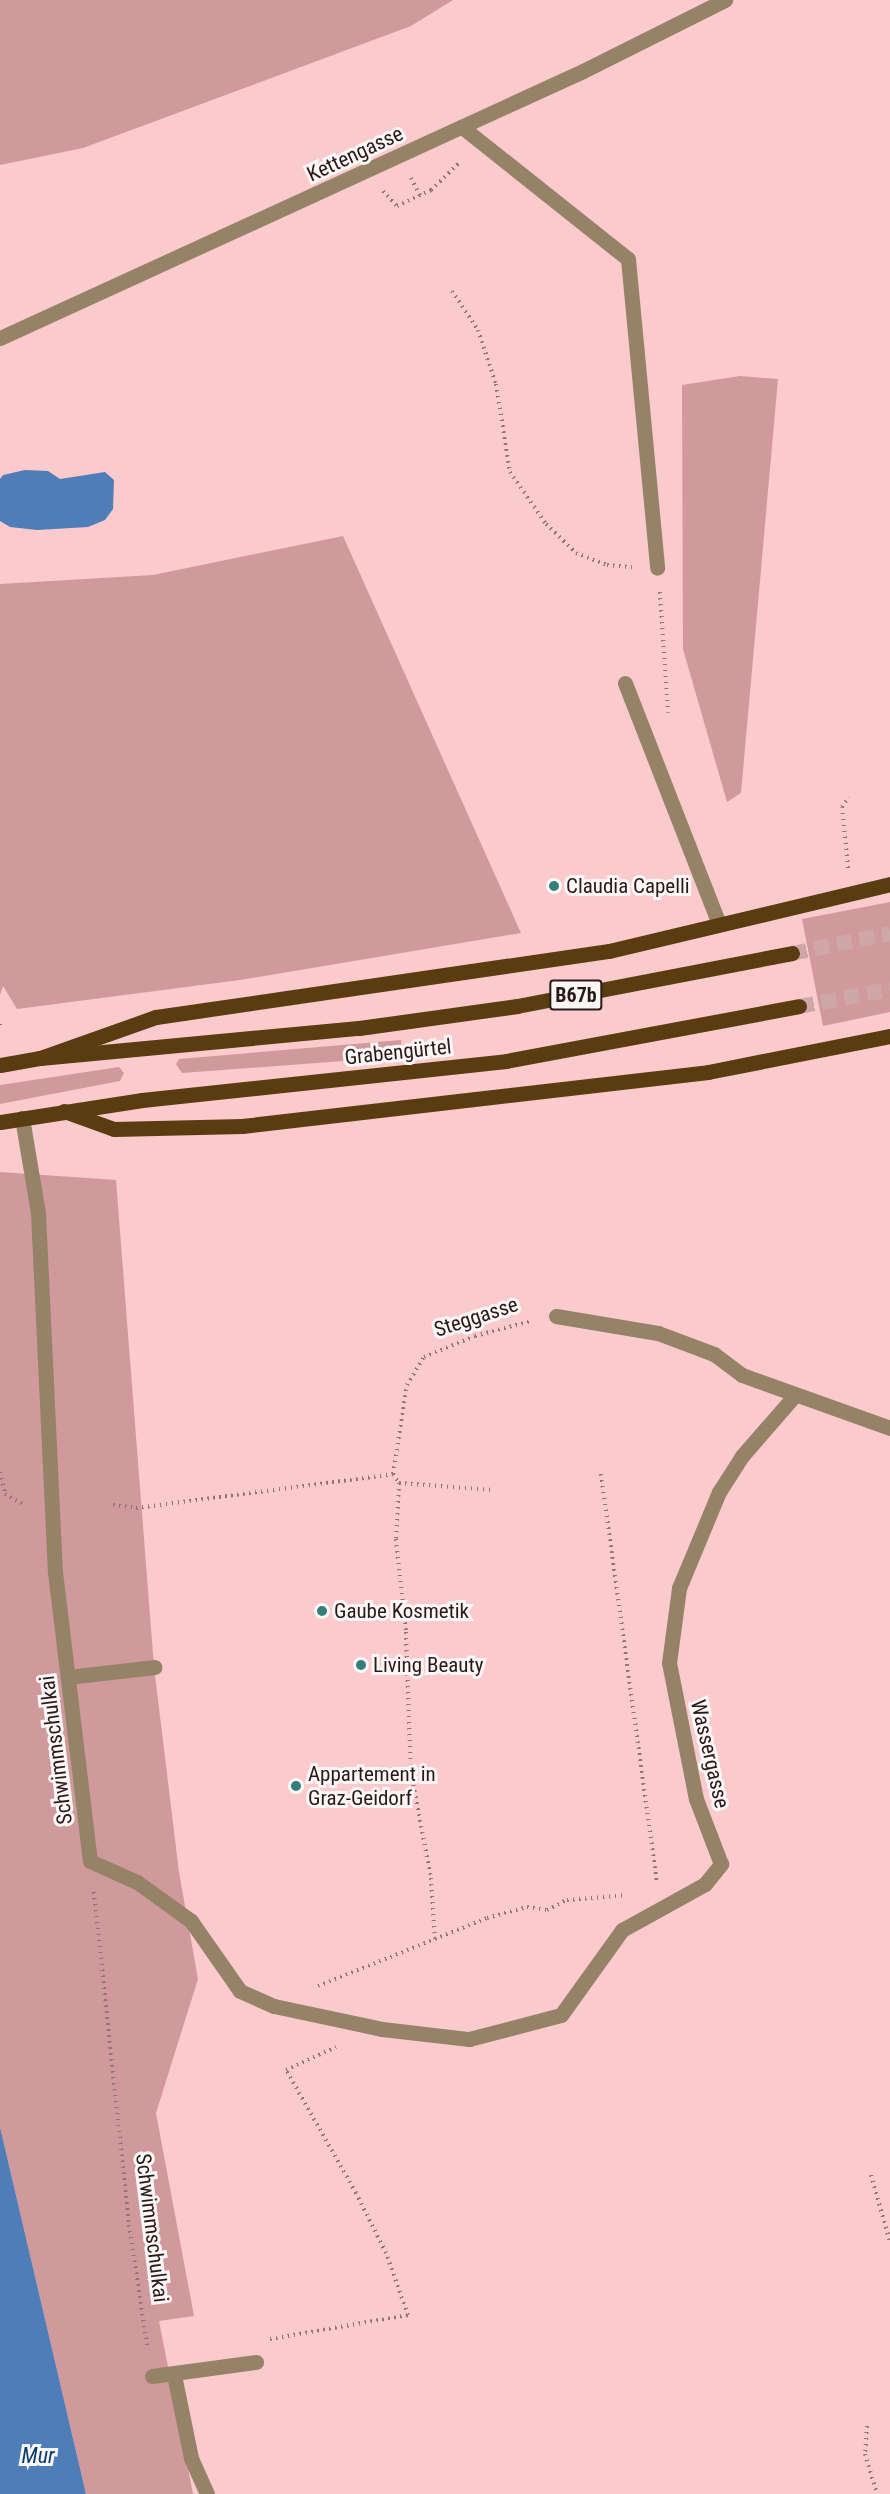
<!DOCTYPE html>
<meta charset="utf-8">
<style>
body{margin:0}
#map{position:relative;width:890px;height:2494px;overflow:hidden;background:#facacc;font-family:"Roboto Condensed",sans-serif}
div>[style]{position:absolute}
.green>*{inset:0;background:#d09a9d}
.water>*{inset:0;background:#4f7db7}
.major-tunnel>*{height:15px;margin-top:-7.5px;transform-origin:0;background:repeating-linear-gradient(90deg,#d0a7a8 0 15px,transparent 0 23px)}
.path>*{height:4px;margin-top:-2px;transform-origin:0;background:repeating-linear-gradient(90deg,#957475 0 1.5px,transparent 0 6px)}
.minor>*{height:15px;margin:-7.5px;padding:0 7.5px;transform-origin:7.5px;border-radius:7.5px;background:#968266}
.major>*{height:15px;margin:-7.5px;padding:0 7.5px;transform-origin:7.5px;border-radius:7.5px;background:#593d10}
.dots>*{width:16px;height:16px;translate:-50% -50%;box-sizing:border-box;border:3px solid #fcf7f7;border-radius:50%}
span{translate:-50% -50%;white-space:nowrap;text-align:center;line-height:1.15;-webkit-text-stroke:6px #fcf7f7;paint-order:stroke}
.shield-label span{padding:2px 4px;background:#fcf7f7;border:2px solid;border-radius:4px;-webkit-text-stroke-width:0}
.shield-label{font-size:20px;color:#2a191a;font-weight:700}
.street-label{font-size:21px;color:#2a191a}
.poi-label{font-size:21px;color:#2a191a}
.left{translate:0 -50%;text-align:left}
.water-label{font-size:22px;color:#08396f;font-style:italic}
</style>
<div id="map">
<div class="green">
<div style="clip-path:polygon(0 0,453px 0,411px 26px,83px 148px,0 165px)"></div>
<div style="clip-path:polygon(740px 376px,778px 379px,741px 793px,727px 802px,683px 649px,682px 385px)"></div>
<div style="clip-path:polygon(343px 536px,521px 933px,240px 980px,17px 1009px,3px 986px,0 995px,0 584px,153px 575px)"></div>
<div style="clip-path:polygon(890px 902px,890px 1012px,823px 1026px,802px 919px)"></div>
<div style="clip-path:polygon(401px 1040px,402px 1054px,343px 1061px,182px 1073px,176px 1064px,179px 1059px)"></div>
<div style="clip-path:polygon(119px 1067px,124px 1073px,120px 1081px,0 1104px,0 1085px)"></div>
<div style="clip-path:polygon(0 1172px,116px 1180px,154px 1667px,179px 1872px,198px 1979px,156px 2113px,194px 2316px,159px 2321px,193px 2494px,86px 2494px,0 2127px)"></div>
</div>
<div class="water">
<div style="clip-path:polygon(25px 470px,48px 471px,60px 479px,105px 472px,114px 480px,113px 509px,105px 520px,88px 527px,37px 530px,10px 527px,0 521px,0 479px,3px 475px)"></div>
<div style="clip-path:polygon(0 2127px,86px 2494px,0 2494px)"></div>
</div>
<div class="major-tunnel">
<div style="left:792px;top:953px;width:100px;rotate:-11.5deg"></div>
<div style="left:799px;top:1006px;width:93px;rotate:-10.6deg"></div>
</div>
<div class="path">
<div style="left:411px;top:178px;width:20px;rotate:63deg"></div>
<div style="left:383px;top:191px;width:21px;rotate:47deg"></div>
<div style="left:397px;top:206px;width:38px;rotate:-25deg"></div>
<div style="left:431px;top:190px;width:42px;rotate:-44deg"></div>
<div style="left:452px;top:291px;width:47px;rotate:56.3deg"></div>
<div style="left:478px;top:330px;width:57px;rotate:71.6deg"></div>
<div style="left:496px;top:384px;width:89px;rotate:81deg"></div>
<div style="left:510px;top:472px;width:63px;rotate:55.3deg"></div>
<div style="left:546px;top:524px;width:42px;rotate:44deg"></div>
<div style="left:576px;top:553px;width:33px;rotate:21deg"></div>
<div style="left:607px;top:565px;width:25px;rotate:5deg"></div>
<div style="left:660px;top:592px;width:121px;rotate:86.2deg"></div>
<div style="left:848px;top:868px;width:61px;rotate:-95.6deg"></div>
<div style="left:842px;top:807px;width:12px;rotate:-55deg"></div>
<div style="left:0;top:1024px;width:1px;rotate:90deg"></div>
<div style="left:0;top:1472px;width:23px;rotate:77deg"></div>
<div style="left:5px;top:1494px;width:22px;rotate:30deg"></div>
<div style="left:393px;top:1474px;width:11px;rotate:56deg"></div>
<div style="left:399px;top:1483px;width:56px;rotate:93.1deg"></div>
<div style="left:396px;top:1539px;width:94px;rotate:83.9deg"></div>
<div style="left:406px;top:1632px;width:141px;rotate:88deg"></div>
<div style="left:411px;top:1773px;width:107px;rotate:79.2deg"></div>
<div style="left:431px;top:1878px;width:61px;rotate:86.2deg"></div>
<div style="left:601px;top:1474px;width:411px;rotate:82.2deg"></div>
<div style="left:399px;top:1483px;width:95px;rotate:4.2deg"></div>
<div style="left:113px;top:1505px;width:23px;rotate:7deg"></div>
<div style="left:136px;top:1508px;width:259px;rotate:-7.5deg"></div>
<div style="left:393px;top:1474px;width:90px;rotate:-81.1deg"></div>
<div style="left:407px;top:1385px;width:33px;rotate:-59deg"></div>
<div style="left:424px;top:1357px;width:55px;rotate:-22.4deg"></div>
<div style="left:475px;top:1336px;width:58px;rotate:-15deg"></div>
<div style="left:94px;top:1892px;width:335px;rotate:84deg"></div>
<div style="left:129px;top:2225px;width:126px;rotate:81.4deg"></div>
<div style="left:318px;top:1986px;width:182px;rotate:-21.9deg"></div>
<div style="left:487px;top:1918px;width:41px;rotate:-15.4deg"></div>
<div style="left:527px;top:1907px;width:20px;rotate:9deg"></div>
<div style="left:547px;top:1910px;width:22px;rotate:-27deg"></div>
<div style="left:567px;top:1900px;width:60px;rotate:-4.8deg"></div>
<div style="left:871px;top:2175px;width:70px;rotate:74.2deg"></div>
<div style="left:270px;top:2339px;width:140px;rotate:-9.9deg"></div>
<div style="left:408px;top:2315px;width:66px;rotate:-109.5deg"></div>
<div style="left:386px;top:2253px;width:67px;rotate:-116.6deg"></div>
<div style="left:356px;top:2193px;width:142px;rotate:-119.6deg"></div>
<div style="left:286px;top:2070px;width:55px;rotate:-24.7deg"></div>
<div style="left:867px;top:2426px;width:28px;rotate:94deg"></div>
<div style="left:865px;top:2454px;width:42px;rotate:73.3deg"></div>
</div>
<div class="minor">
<div style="left:462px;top:127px;width:212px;rotate:38.5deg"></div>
<div style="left:628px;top:259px;width:310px;rotate:84.6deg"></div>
<div style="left:0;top:338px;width:641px;rotate:-24.61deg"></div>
<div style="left:583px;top:71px;width:159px;rotate:-26.6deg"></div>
<div style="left:625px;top:683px;width:259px;rotate:68.7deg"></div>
<div style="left:22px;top:1118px;width:96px;rotate:80.4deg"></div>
<div style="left:38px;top:1213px;width:359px;rotate:87.3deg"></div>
<div style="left:55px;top:1572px;width:291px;rotate:83.1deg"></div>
<div style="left:90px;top:1861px;width:51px;rotate:24.1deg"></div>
<div style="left:137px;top:1882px;width:67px;rotate:35.8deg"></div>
<div style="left:191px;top:1921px;width:85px;rotate:55deg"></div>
<div style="left:240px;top:1991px;width:37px;rotate:24deg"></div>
<div style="left:274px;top:2006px;width:110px;rotate:12deg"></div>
<div style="left:382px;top:2029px;width:88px;rotate:6.6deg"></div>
<div style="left:469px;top:2039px;width:95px;rotate:-14.6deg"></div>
<div style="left:561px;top:2015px;width:105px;rotate:-54.3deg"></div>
<div style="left:622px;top:1930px;width:95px;rotate:-29deg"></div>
<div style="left:705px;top:1884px;width:26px;rotate:-51deg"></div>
<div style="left:721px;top:1864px;width:70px;rotate:-111deg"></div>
<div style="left:696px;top:1799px;width:139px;rotate:-101.2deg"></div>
<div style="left:669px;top:1663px;width:76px;rotate:-82.4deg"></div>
<div style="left:679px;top:1588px;width:104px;rotate:-67.4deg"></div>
<div style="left:719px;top:1492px;width:43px;rotate:-57.4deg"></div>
<div style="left:742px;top:1456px;width:81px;rotate:-49deg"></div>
<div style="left:556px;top:1316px;width:103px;rotate:9.5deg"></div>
<div style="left:658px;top:1333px;width:60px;rotate:20.6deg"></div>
<div style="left:714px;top:1354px;width:35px;rotate:37deg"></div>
<div style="left:742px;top:1375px;width:157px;rotate:19.7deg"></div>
<div style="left:68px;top:1677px;width:87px;rotate:-6.6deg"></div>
<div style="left:174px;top:2375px;width:85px;rotate:78.4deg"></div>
<div style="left:191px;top:2458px;width:39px;rotate:66deg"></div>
<div style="left:152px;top:2376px;width:105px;rotate:-7.7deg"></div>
</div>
<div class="major">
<div style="left:40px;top:1058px;width:123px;rotate:-19.5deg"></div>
<div style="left:156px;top:1017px;width:458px;rotate:-8.3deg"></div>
<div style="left:609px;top:951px;width:289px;rotate:-13.4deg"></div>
<div style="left:0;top:1065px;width:41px;rotate:-9.9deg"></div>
<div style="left:40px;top:1058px;width:320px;rotate:-5.4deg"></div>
<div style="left:359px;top:1028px;width:160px;rotate:-7.9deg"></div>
<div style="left:517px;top:1006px;width:280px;rotate:-10.9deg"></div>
<div style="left:64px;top:1111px;width:53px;rotate:19.8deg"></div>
<div style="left:114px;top:1129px;width:128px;rotate:-1.3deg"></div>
<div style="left:242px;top:1126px;width:469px;rotate:-6.6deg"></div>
<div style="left:708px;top:1072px;width:186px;rotate:-11.2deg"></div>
<div style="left:0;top:1122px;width:144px;rotate:-8.8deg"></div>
<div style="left:142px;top:1100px;width:366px;rotate:-6.1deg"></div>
<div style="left:506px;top:1061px;width:298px;rotate:-10.6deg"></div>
</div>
<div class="dots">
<div style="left:554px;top:886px;background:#357e7e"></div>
<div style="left:322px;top:1611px;background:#357e7e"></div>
<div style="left:361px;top:1665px;background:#357e7e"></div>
<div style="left:296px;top:1786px;background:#357e7e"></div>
</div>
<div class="shield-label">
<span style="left:576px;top:995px">B67b</span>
</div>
<div class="street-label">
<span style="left:355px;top:154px;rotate:-25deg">Kettengasse</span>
<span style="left:398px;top:1052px;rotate:-6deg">Grabengürtel</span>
<span style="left:476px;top:1317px;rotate:-18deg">Steggasse</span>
<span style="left:56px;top:1750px;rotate:-97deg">Schwimmschulkai</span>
<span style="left:710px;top:1754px;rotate:77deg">Wassergasse</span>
<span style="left:152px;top:2228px;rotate:83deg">Schwimmschulkai</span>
</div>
<div class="poi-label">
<span class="left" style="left:566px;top:886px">Claudia Capelli</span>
<span class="left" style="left:334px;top:1611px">Gaube Kosmetik</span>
<span class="left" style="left:373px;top:1665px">Living Beauty</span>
<span class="left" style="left:308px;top:1786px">Appartement in<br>Graz-Geidorf</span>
</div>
<div class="water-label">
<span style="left:38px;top:2456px">Mur</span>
</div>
</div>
